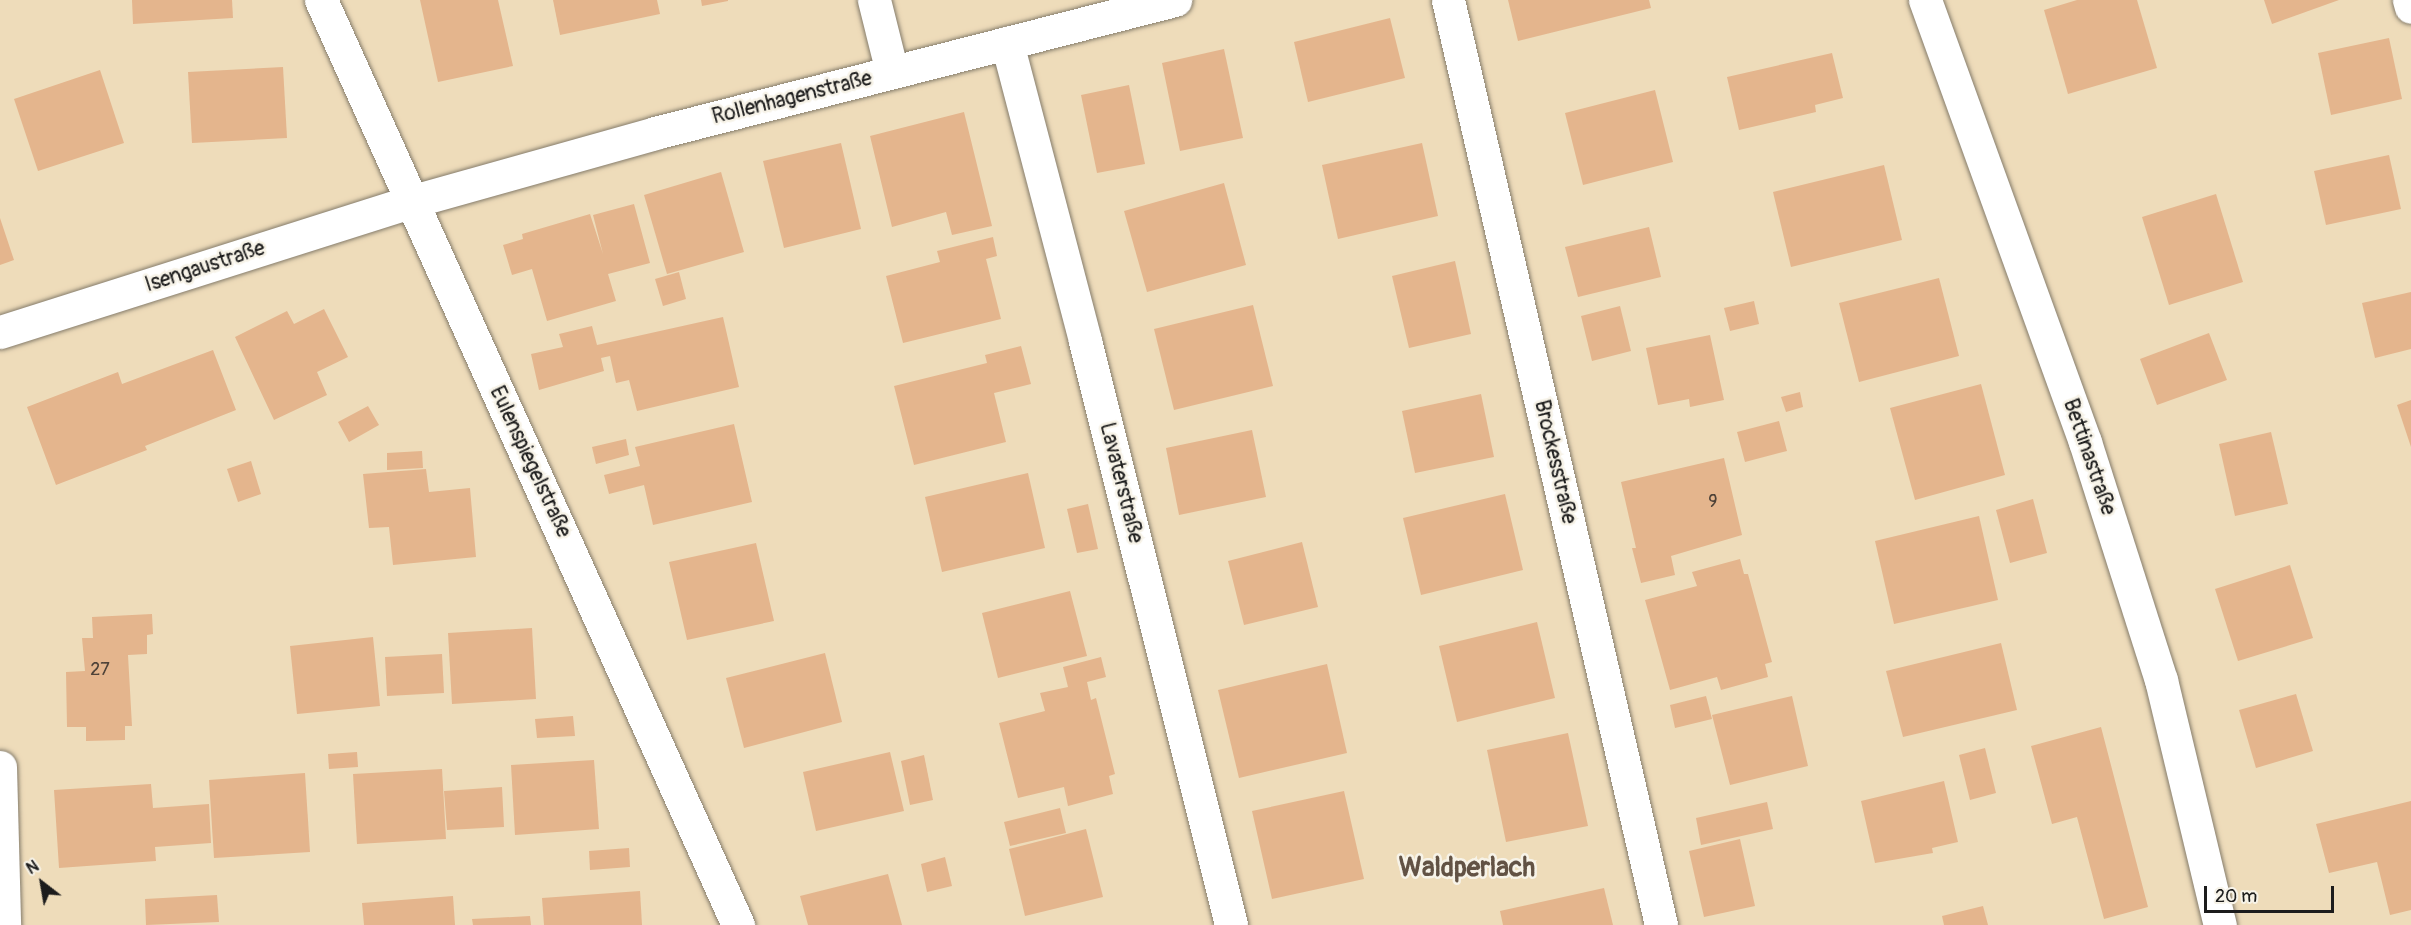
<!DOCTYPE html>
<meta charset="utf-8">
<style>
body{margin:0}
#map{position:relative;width:2411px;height:925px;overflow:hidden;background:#eedcba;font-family:Pangolin,sans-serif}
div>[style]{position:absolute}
.building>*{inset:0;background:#e4b58d}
.roads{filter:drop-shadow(0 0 2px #857c6b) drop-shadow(0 0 2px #857c6b)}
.minor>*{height:33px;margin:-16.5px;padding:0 16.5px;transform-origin:16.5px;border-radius:16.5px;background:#fff}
span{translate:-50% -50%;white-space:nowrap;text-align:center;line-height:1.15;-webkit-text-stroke:5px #f7f3e8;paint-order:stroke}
.number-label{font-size:18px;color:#4e4238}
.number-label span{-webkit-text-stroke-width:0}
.street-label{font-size:21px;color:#1c1c1c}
.district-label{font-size:27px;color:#625244;font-weight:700}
.north{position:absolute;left:12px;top:853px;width:60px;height:60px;-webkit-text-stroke:4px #f7f3e8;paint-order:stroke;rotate:329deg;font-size:16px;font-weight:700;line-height:24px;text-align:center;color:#1c1c1c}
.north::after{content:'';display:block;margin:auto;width:21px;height:27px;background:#1c1c1c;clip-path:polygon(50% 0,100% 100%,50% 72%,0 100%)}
.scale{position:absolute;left:2204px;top:886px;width:130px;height:27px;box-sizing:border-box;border:3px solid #1c1c1c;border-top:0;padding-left:8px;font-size:18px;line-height:21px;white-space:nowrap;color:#1c1c1c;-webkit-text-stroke:4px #f7f3e8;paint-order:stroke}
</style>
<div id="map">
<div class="building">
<div style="clip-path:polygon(132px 0,232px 0,233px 18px,133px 24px)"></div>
<div style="clip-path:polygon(420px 0,498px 0,513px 66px,438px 82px)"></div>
<div style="clip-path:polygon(553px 0,657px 0,660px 14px,560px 35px)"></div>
<div style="clip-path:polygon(701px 0,728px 0,728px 1px,702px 6px)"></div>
<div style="clip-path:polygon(1508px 0,1649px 0,1651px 8px,1518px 41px)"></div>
<div style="clip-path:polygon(2077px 0,2137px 0,2157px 68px,2068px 94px,2044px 10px)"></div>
<div style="clip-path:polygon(2264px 0,2339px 0,2272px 24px)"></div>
<div style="clip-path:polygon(1390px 18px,1405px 78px,1308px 102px,1294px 42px)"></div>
<div style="clip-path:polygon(2389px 38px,2402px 99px,2331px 115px,2318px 53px)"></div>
<div style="clip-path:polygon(1224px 49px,1243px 138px,1180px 151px,1162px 63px)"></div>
<div style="clip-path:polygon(1832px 53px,1843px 98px,1815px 105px,1816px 112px,1739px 130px,1727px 77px)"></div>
<div style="clip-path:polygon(283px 67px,287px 138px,192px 143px,188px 72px)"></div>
<div style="clip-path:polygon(100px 70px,124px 143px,38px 171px,14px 99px)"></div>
<div style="clip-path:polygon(1129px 85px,1145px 164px,1097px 173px,1081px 95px)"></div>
<div style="clip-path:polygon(1655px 90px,1673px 162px,1583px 185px,1565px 113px)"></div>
<div style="clip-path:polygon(964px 112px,992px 226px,952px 235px,946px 212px,892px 227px,870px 136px)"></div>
<div style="clip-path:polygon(841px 143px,861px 229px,784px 248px,763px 161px)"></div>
<div style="clip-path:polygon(1422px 143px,1438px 216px,1338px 239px,1322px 165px)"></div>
<div style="clip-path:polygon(2389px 155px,2401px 209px,2326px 225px,2314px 171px)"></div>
<div style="clip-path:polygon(1884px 165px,1902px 240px,1791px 267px,1773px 192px)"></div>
<div style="clip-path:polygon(721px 172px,744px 252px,667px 274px,644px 195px)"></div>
<div style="clip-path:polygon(1224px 183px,1246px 265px,1147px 292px,1124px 211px)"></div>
<div style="clip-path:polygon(2216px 194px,2243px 282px,2169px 305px,2142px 217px)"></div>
<div style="clip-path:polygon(634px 204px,650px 263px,608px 274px,616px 301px,547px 321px,532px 269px,512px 275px,503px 245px,523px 239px,522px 234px,590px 214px,603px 254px,593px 215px)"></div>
<div style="clip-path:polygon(0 218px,14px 260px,0 265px)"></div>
<div style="clip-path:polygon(1649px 227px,1661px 277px,1578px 297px,1565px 247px)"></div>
<div style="clip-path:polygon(993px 237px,997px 256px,986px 259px,1001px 319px,903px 343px,886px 276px,940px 262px,937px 251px)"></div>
<div style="clip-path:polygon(1455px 261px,1471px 334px,1409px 348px,1392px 276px)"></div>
<div style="clip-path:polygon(679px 272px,686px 299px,663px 306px,655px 279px)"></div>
<div style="clip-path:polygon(1939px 278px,1959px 356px,1859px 382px,1839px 303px)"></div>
<div style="clip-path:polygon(2411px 292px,2411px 349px,2375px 358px,2362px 303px)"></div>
<div style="clip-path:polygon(1754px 301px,1759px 324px,1730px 331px,1724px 308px)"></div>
<div style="clip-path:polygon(1253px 305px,1273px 386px,1174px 410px,1154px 329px)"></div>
<div style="clip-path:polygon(1620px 306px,1631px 351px,1592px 361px,1581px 316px)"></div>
<div style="clip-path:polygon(324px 309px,348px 357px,317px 372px,327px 395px,274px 420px,235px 337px,287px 311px,294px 324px)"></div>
<div style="clip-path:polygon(723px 317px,739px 387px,637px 411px,629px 380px,616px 383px,610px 356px,601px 358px,604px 371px,539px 390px,531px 354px,563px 347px,559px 334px,592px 326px,597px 345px)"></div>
<div style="clip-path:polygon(2209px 333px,2227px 380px,2157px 405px,2140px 359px)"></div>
<div style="clip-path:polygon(1710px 335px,1724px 400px,1690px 407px,1689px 399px,1658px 405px,1646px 348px)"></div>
<div style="clip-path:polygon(1021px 346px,1031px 384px,994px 393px,1006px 442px,914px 465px,894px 386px,987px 363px,985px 355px)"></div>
<div style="clip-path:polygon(213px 350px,236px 410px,145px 446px,147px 450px,56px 485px,27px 407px,118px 372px,122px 384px)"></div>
<div style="clip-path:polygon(1981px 384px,2005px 475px,1915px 500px,1890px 408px)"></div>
<div style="clip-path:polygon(1800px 392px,1803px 407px,1786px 412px,1781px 397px)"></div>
<div style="clip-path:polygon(1481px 394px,1494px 457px,1415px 473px,1402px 411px)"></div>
<div style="clip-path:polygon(2411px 400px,2411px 447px,2397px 405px)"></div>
<div style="clip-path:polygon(368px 406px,379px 425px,349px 442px,338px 422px)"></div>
<div style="clip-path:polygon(1779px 421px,1787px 451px,1745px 462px,1737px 432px)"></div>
<div style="clip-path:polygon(734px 424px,752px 502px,653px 525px,644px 485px,609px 494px,604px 475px,640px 466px,635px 447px)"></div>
<div style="clip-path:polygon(1252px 430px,1266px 497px,1179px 515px,1166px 448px)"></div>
<div style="clip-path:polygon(2271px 432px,2288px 504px,2235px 516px,2219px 444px)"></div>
<div style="clip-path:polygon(626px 439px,629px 455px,596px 464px,592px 447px)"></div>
<div style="clip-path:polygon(422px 451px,423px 468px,387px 470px,387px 453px)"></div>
<div style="clip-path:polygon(1724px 458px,1742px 535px,1671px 556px,1675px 575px,1641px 583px,1632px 548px,1636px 548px,1621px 482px)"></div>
<div style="clip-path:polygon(251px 461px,261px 494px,238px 502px,227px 469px)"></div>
<div style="clip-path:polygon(426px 469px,429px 492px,470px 488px,476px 557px,393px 565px,389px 527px,369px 528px,363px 474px)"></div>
<div style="clip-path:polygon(1028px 473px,1045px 548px,942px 572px,925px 497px)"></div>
<div style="clip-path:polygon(1505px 494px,1523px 570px,1421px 595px,1403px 518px)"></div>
<div style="clip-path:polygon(2033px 499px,2047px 553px,2010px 563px,1996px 510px)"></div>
<div style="clip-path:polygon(1088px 504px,1098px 549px,1077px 553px,1067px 509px)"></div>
<div style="clip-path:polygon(1979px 516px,1998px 600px,1894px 624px,1875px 541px)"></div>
<div style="clip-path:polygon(1302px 542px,1318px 607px,1244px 625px,1228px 561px)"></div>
<div style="clip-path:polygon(756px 543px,774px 621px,687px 640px,669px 562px)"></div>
<div style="clip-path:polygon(1740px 559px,1744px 574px,1748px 574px,1772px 662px,1765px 664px,1768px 677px,1721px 690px,1717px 677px,1670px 690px,1645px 600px,1697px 586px,1692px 572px)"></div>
<div style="clip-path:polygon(2290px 565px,2313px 638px,2238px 661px,2215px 589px)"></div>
<div style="clip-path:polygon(1070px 591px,1087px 656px,998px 678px,982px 613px)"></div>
<div style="clip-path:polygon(152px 614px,153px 634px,147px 635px,147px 654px,128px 655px,132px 726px,125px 726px,125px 740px,86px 741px,86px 727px,67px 727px,66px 672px,85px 671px,82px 638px,93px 638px,92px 617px)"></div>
<div style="clip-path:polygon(1537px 622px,1555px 698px,1457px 722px,1439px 646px)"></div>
<div style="clip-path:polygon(532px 628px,536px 699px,452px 704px,448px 633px)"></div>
<div style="clip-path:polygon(373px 637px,380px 706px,297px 714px,290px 646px)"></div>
<div style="clip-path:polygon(2001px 643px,2017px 710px,1903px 737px,1886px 671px)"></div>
<div style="clip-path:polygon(825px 653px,842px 722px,744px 748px,726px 678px)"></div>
<div style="clip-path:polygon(442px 654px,444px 693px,387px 696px,385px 657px)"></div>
<div style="clip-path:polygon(1101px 657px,1106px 677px,1087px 682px,1091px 700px,1096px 698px,1115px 774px,1109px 776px,1113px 794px,1068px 806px,1064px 787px,1018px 798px,999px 723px,1045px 711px,1040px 693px,1068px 687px,1063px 667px)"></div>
<div style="clip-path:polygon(1327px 664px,1347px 753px,1239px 778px,1218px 690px)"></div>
<div style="clip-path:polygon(2296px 694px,2313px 751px,2256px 768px,2239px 710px)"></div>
<div style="clip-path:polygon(1706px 696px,1712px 719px,1675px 728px,1670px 705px)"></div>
<div style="clip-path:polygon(1792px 696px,1808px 766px,1730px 785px,1712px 715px)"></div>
<div style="clip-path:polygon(573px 716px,575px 736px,537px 738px,535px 719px)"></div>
<div style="clip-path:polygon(2101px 727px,2148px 907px,2104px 919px,2077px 817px,2052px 824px,2031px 746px)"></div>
<div style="clip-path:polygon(1568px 733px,1588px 826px,1506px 842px,1487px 750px)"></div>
<div style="clip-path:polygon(1985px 748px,1996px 793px,1970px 800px,1959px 755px)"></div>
<div style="clip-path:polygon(357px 752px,358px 767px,329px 769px,328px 754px)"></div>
<div style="clip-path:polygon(890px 752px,904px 811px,816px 831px,803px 772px)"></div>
<div style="clip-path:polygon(924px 755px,933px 800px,910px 805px,901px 761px)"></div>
<div style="clip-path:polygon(594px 760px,599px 829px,515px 835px,511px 765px)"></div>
<div style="clip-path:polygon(442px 769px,446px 839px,357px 844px,353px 774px)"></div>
<div style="clip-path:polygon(305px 773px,310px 852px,214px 858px,209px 780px)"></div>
<div style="clip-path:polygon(1944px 781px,1958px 842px,1932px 848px,1933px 853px,1875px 863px,1861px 801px)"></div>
<div style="clip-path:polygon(151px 784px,153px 808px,209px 804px,211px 843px,155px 847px,156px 861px,59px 868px,54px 790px)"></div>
<div style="clip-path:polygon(502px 787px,504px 827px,447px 830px,444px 791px)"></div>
<div style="clip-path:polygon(1344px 791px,1364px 879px,1272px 899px,1252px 811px)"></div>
<div style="clip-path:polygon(2411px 801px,2411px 910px,2390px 915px,2377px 862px,2329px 873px,2316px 824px)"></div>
<div style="clip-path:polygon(1767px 802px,1773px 829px,1701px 845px,1696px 818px)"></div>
<div style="clip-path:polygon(1060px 808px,1066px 833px,1010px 846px,1004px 822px)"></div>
<div style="clip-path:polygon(1086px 829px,1103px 897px,1025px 916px,1009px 849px)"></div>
<div style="clip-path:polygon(1740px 839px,1755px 906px,1704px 917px,1689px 851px)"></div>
<div style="clip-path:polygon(629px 848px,630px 867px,590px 870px,589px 851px)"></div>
<div style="clip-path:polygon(945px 857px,952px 886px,927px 892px,921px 864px)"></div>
<div style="clip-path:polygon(888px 874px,902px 925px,808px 925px,800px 896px)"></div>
<div style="clip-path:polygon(1604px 888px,1613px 925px,1503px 925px,1500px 911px)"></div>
<div style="clip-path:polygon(640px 891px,642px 925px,544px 925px,542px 898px)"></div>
<div style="clip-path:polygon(217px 895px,219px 922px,146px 925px,145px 899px)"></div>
<div style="clip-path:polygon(453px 896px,455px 925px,364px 925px,362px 903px)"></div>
<div style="clip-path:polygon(1983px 906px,1988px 925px,1944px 925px,1942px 916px)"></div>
<div style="clip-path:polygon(530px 916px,531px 925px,473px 925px,472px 919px)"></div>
</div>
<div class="roads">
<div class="minor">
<div style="left:321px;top:0;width:1015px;rotate:65.73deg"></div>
<div style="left:874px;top:0;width:74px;rotate:76deg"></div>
<div style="left:1448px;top:0;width:949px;rotate:77.03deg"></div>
<div style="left:1925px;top:0;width:470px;rotate:70.1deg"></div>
<div style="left:2085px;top:442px;width:250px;rotate:72.3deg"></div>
<div style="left:2161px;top:680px;width:252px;rotate:76.5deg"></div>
<div style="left:2409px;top:0;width:7px;rotate:74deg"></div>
<div style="left:1007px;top:43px;width:308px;rotate:75.3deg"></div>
<div style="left:1085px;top:341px;width:602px;rotate:75.96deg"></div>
<div style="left:0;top:332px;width:430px;rotate:-17.6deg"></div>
<div style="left:410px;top:202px;width:255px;rotate:-15.7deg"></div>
<div style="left:655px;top:133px;width:537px;rotate:-14.35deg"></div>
<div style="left:0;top:767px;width:158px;rotate:88.5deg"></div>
</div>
</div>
<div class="number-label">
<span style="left:1713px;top:502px">9</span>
<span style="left:100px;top:670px">27</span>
</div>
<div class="street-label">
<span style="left:792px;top:98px;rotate:-14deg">Rollenhagenstraße</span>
<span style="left:205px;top:267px;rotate:-18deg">Isengaustraße</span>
<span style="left:2089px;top:457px;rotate:71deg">Bettinastraße</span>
<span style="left:530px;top:462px;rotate:65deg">Eulenspiegelstraße</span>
<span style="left:1555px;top:462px;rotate:77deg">Brockesstraße</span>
<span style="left:1121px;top:483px;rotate:76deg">Lavaterstraße</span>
</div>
<div class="district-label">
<span style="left:1467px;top:868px">Waldperlach</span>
</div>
<div class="north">N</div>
<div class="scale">20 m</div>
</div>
